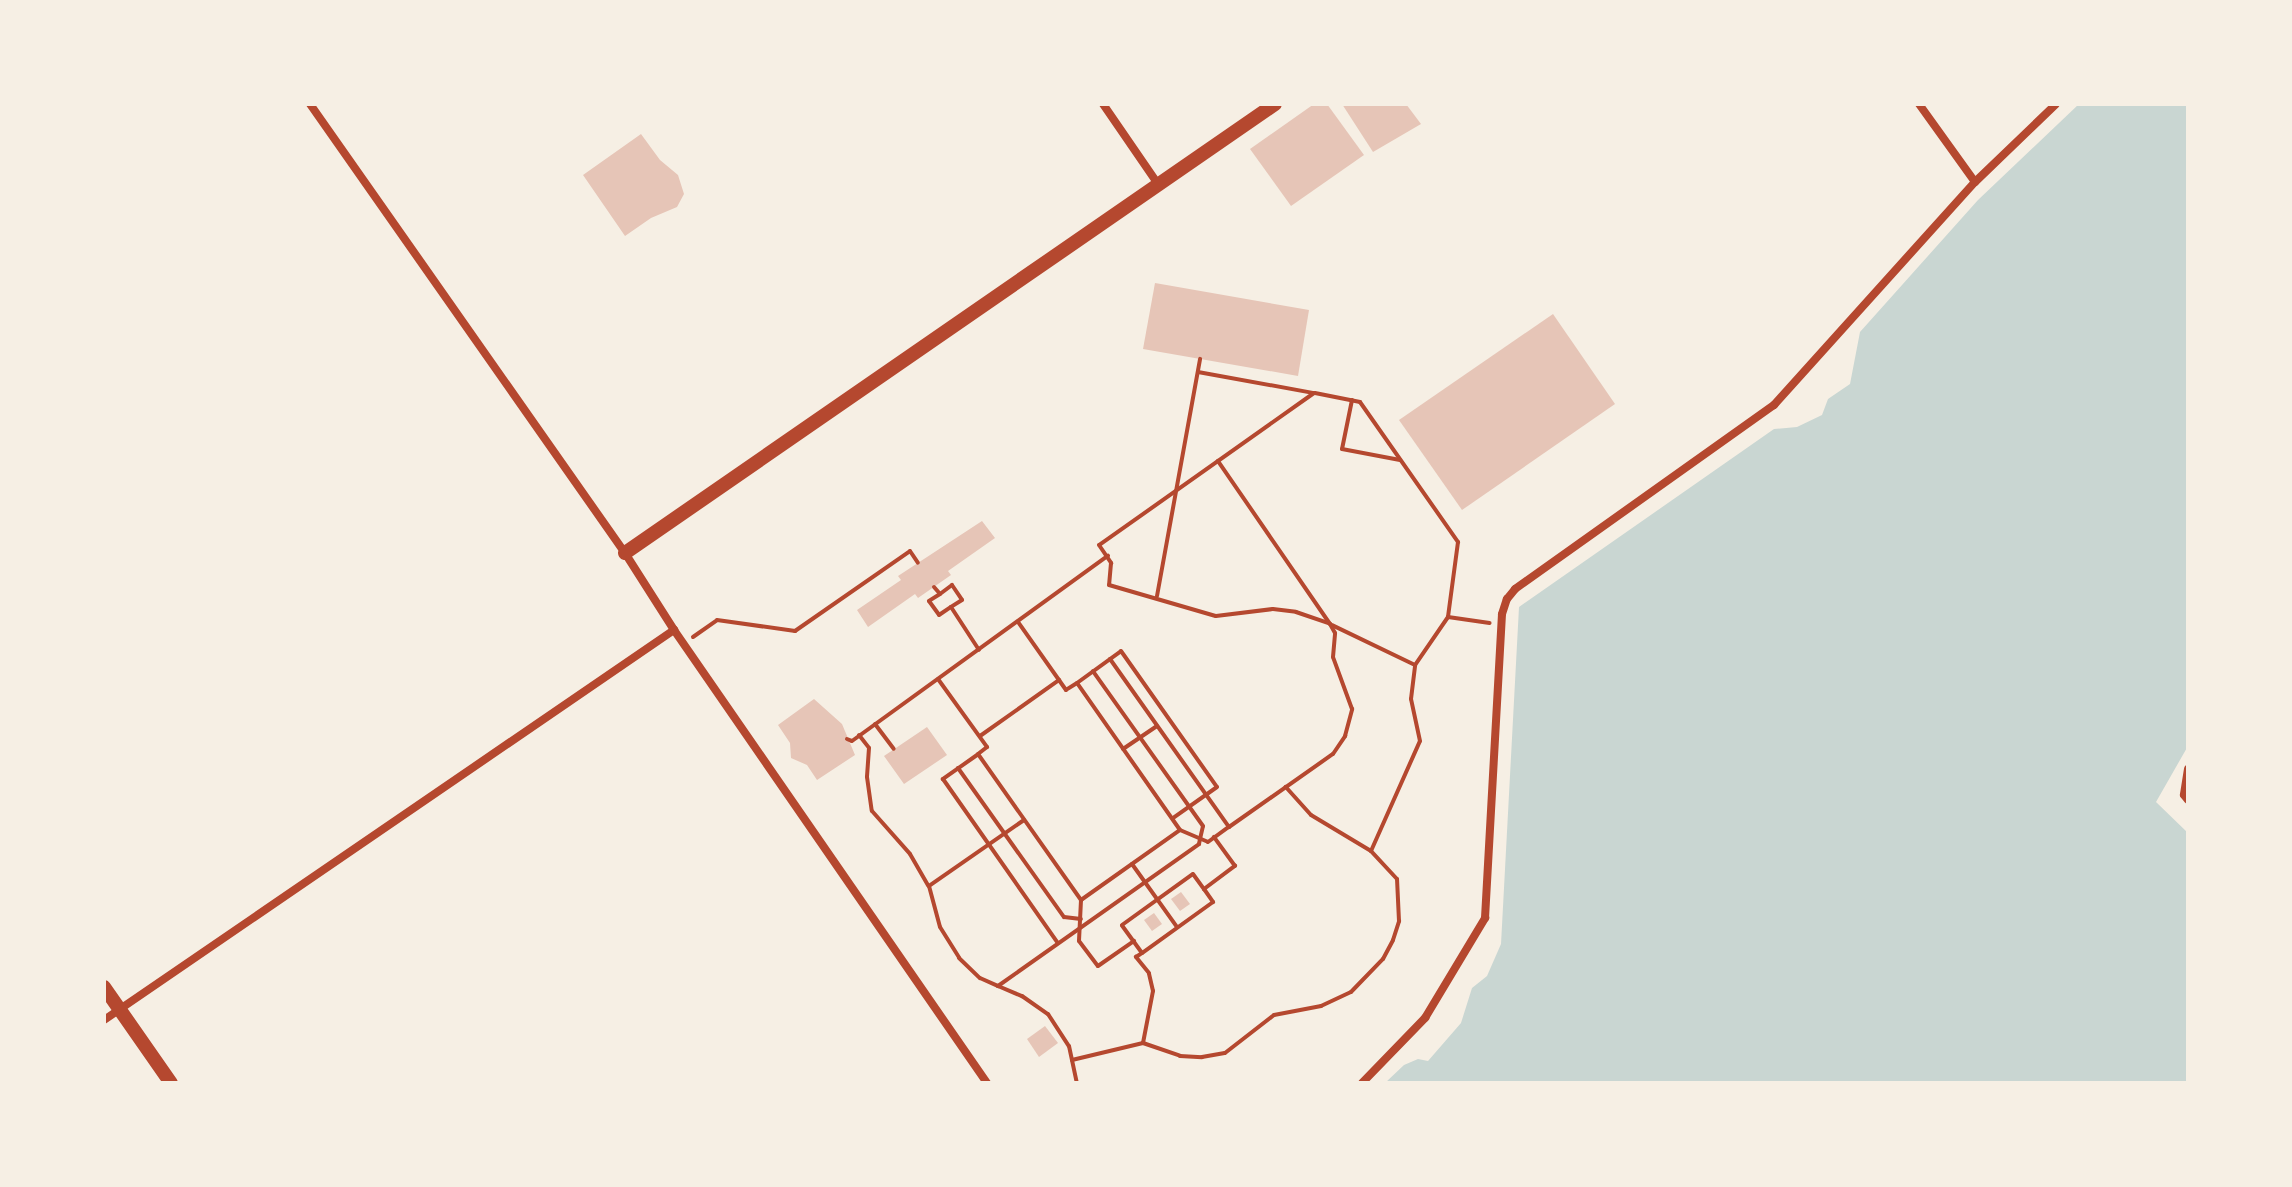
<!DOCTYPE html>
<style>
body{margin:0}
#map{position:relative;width:2292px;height:1187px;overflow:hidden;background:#f6efe4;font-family:"Archivo Narrow",sans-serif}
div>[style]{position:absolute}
.water>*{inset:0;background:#c9d6d2}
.building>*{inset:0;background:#e6c5b7}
.path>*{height:4px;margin:-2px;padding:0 2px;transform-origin:2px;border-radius:2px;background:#b5482f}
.minor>*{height:8px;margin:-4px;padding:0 4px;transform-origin:4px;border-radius:4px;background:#b5482f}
.tertiary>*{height:14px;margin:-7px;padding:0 7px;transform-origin:7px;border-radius:7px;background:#b5482f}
span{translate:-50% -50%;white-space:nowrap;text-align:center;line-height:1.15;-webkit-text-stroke:8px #f6efe4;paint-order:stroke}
.frame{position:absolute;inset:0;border:106px solid #f6efe4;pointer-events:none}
</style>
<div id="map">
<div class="water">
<div style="clip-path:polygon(2079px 104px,2188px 104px,2188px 746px,2156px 802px,2188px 833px,2188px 1083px,1385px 1083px,1404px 1065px,1418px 1059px,1428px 1061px,1461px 1023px,1472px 988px,1487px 976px,1501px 944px,1519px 607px,1774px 429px,1797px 427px,1822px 415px,1828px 399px,1850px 384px,1860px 332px,1978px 200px)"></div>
</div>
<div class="building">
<div style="clip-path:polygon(1314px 104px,1327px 104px,1364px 155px,1291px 206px,1250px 149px)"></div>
<div style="clip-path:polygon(1342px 104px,1406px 104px,1421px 124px,1373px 152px)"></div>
<div style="clip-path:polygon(641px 134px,660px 160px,678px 175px,684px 194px,677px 207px,651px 218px,625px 236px,583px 175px)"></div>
<div style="clip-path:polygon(1155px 283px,1309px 310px,1298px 376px,1143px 349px)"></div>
<div style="clip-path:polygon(1553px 314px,1615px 404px,1462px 510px,1399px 420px)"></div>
<div style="clip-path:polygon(982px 521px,995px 538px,948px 571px,951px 575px,918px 598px,915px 594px,868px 627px,857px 610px,901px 580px,898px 576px)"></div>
<div style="clip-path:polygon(814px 699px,842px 724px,855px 755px,817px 780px,807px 765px,791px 758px,790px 743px,778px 725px)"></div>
<div style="clip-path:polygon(927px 727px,947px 755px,904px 784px,884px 756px)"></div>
<div style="clip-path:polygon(1181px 892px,1190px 904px,1180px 911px,1171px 899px)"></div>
<div style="clip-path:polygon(1154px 913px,1162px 924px,1152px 931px,1144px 920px)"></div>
<div style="clip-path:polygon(1045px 1026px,1058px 1043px,1039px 1057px,1027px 1039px)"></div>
</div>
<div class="path">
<div style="left:1198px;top:372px;width:118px;rotate:10.3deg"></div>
<div style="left:1314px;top:393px;width:263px;rotate:144.7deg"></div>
<div style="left:1099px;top:545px;width:22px;rotate:56deg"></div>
<div style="left:1111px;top:563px;width:22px;rotate:95deg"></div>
<div style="left:1109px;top:585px;width:111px;rotate:16.2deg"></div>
<div style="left:1216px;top:616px;width:57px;rotate:-7deg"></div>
<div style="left:1273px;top:609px;width:23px;rotate:7deg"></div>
<div style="left:1296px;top:612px;width:36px;rotate:19deg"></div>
<div style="left:1330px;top:624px;width:198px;rotate:-124.5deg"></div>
<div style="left:1315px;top:393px;width:46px;rotate:11.3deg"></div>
<div style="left:1360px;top:402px;width:171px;rotate:55deg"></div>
<div style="left:1458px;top:542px;width:76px;rotate:97.6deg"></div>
<div style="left:1448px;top:617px;width:58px;rotate:124.5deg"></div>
<div style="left:1415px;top:665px;width:92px;rotate:-154.3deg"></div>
<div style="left:1352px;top:400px;width:50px;rotate:101.5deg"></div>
<div style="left:1342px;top:449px;width:59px;rotate:10.7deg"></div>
<div style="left:934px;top:587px;width:9px;rotate:49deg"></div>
<div style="left:940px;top:594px;width:13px;rotate:148deg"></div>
<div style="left:929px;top:601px;width:17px;rotate:54deg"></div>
<div style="left:939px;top:615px;width:14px;rotate:-34deg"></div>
<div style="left:951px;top:607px;width:51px;rotate:56.9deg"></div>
<div style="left:940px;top:594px;width:15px;rotate:-37deg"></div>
<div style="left:952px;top:585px;width:18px;rotate:56deg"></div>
<div style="left:962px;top:600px;width:13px;rotate:148deg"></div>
<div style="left:1157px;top:596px;width:241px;rotate:-79.7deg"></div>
<div style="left:1448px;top:617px;width:42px;rotate:8.1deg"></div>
<div style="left:693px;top:637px;width:29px;rotate:-35deg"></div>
<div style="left:717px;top:620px;width:79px;rotate:8deg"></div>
<div style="left:795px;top:631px;width:140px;rotate:-34.8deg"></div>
<div style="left:910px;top:551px;width:14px;rotate:56deg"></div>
<div style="left:1110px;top:659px;width:206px;rotate:54.7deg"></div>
<div style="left:1229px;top:827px;width:127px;rotate:-35.1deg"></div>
<div style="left:1333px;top:754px;width:22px;rotate:-56deg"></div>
<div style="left:1345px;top:736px;width:28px;rotate:-75deg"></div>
<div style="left:1352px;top:709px;width:55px;rotate:-110.1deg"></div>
<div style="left:1333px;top:657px;width:24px;rotate:-85deg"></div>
<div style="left:1335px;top:633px;width:10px;rotate:-119deg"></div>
<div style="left:938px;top:679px;width:84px;rotate:54.2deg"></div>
<div style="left:987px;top:747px;width:11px;rotate:142deg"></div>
<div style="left:978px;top:754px;width:179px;rotate:54.8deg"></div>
<div style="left:1081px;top:900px;width:121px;rotate:-35.3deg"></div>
<div style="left:1180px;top:830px;width:179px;rotate:-125deg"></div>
<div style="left:1077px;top:683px;width:13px;rotate:148deg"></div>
<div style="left:1066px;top:690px;width:83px;rotate:-125.2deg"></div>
<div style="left:1077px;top:683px;width:54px;rotate:-36deg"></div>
<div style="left:1121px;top:651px;width:166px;rotate:54.8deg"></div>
<div style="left:1217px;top:787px;width:54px;rotate:144.8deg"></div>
<div style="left:875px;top:724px;width:31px;rotate:53deg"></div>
<div style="left:859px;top:735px;width:16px;rotate:52deg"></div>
<div style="left:869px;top:748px;width:29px;rotate:94deg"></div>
<div style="left:867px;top:777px;width:34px;rotate:82deg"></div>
<div style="left:872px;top:811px;width:57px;rotate:48.5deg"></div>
<div style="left:910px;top:854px;width:36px;rotate:60deg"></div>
<div style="left:980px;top:736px;width:97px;rotate:-35.3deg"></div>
<div style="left:847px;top:739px;width:5px;rotate:22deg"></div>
<div style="left:852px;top:741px;width:316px;rotate:-35.9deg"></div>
<div style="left:1123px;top:749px;width:41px;rotate:-34.1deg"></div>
<div style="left:977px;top:755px;width:42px;rotate:144.8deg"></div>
<div style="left:943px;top:779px;width:200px;rotate:55deg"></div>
<div style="left:958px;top:768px;width:183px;rotate:54.6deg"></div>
<div style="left:1064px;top:917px;width:17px;rotate:7deg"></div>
<div style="left:1024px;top:820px;width:116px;rotate:145.2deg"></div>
<div style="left:929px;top:886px;width:42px;rotate:75deg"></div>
<div style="left:940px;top:927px;width:36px;rotate:58deg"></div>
<div style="left:959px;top:958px;width:29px;rotate:44deg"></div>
<div style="left:980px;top:978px;width:20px;rotate:24deg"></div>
<div style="left:998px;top:986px;width:246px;rotate:-35.2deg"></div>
<div style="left:1199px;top:844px;width:5px;rotate:-79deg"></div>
<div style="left:1200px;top:839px;width:13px;rotate:-77deg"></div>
<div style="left:1203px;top:826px;width:190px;rotate:-125.4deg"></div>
<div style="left:1180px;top:830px;width:30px;rotate:23deg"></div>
<div style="left:1208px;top:842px;width:26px;rotate:-36deg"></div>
<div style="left:1371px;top:851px;width:120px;rotate:-66deg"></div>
<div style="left:1420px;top:741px;width:43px;rotate:-102.1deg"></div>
<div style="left:1411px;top:699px;width:34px;rotate:-83deg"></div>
<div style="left:1132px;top:864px;width:77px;rotate:54.5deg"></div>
<div style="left:1204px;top:889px;width:16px;rotate:55deg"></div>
<div style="left:1213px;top:902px;width:87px;rotate:144.3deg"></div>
<div style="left:1142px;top:953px;width:34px;rotate:-126deg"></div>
<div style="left:1122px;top:925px;width:87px;rotate:-35.7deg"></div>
<div style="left:1193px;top:874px;width:19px;rotate:54deg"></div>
<div style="left:1204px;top:889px;width:39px;rotate:-37deg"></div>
<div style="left:1235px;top:866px;width:36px;rotate:-126deg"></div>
<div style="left:1081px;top:900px;width:41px;rotate:92.8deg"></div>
<div style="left:1079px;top:941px;width:31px;rotate:53deg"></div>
<div style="left:1098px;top:966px;width:44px;rotate:-34.8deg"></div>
<div style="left:998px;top:986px;width:26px;rotate:23deg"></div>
<div style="left:1022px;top:996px;width:32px;rotate:35deg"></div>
<div style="left:1048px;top:1014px;width:38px;rotate:57deg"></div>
<div style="left:1069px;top:1046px;width:38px;rotate:78deg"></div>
<div style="left:1143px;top:1043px;width:39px;rotate:19deg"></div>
<div style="left:1180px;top:1056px;width:22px;rotate:3deg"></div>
<div style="left:1202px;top:1057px;width:23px;rotate:-10deg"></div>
<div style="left:1225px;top:1053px;width:62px;rotate:-37.8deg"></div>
<div style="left:1274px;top:1015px;width:48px;rotate:-10.8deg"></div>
<div style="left:1321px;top:1006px;width:33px;rotate:-25deg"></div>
<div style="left:1351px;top:992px;width:46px;rotate:-45.9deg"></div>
<div style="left:1383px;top:959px;width:21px;rotate:-62deg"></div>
<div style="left:1393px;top:940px;width:20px;rotate:-72deg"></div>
<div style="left:1399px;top:921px;width:42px;rotate:-92.7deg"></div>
<div style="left:1397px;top:879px;width:38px;rotate:-133deg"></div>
<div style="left:1371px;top:851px;width:70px;rotate:-149deg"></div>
<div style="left:1311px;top:815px;width:38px;rotate:-132deg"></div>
<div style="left:1072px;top:1060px;width:73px;rotate:-13.5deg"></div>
<div style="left:1143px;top:1043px;width:53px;rotate:-79.1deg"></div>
<div style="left:1153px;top:991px;width:18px;rotate:-103deg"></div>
<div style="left:1149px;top:973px;width:21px;rotate:-129deg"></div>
<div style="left:1136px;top:957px;width:7px;rotate:-34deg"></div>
</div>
<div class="minor">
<div style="left:310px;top:104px;width:548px;rotate:54.95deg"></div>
<div style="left:625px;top:553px;width:91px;rotate:57.5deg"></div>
<div style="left:674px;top:630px;width:551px;rotate:55.36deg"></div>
<div style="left:1103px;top:104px;width:97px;rotate:55.5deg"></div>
<div style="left:1919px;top:104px;width:96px;rotate:54.3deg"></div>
<div style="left:2188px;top:769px;width:26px;rotate:99deg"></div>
<div style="left:2184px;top:795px;width:6px;rotate:51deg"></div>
<div style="left:104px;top:1020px;width:691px;rotate:-34.38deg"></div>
<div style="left:1362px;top:1083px;width:91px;rotate:-45.9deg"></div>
<div style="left:1425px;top:1018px;width:117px;rotate:-59deg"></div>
<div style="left:1485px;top:918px;width:304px;rotate:-86.8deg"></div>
<div style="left:1502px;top:614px;width:16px;rotate:-72deg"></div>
<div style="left:1507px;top:599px;width:13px;rotate:-51deg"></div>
<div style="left:1515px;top:589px;width:318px;rotate:-35.4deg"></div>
<div style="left:1774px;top:405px;width:300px;rotate:-48deg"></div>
<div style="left:1975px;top:182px;width:112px;rotate:-43.9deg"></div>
</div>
<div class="tertiary">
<div style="left:625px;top:553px;width:790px;rotate:-34.64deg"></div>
<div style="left:104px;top:987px;width:117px;rotate:55.1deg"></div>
</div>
<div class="frame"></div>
</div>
